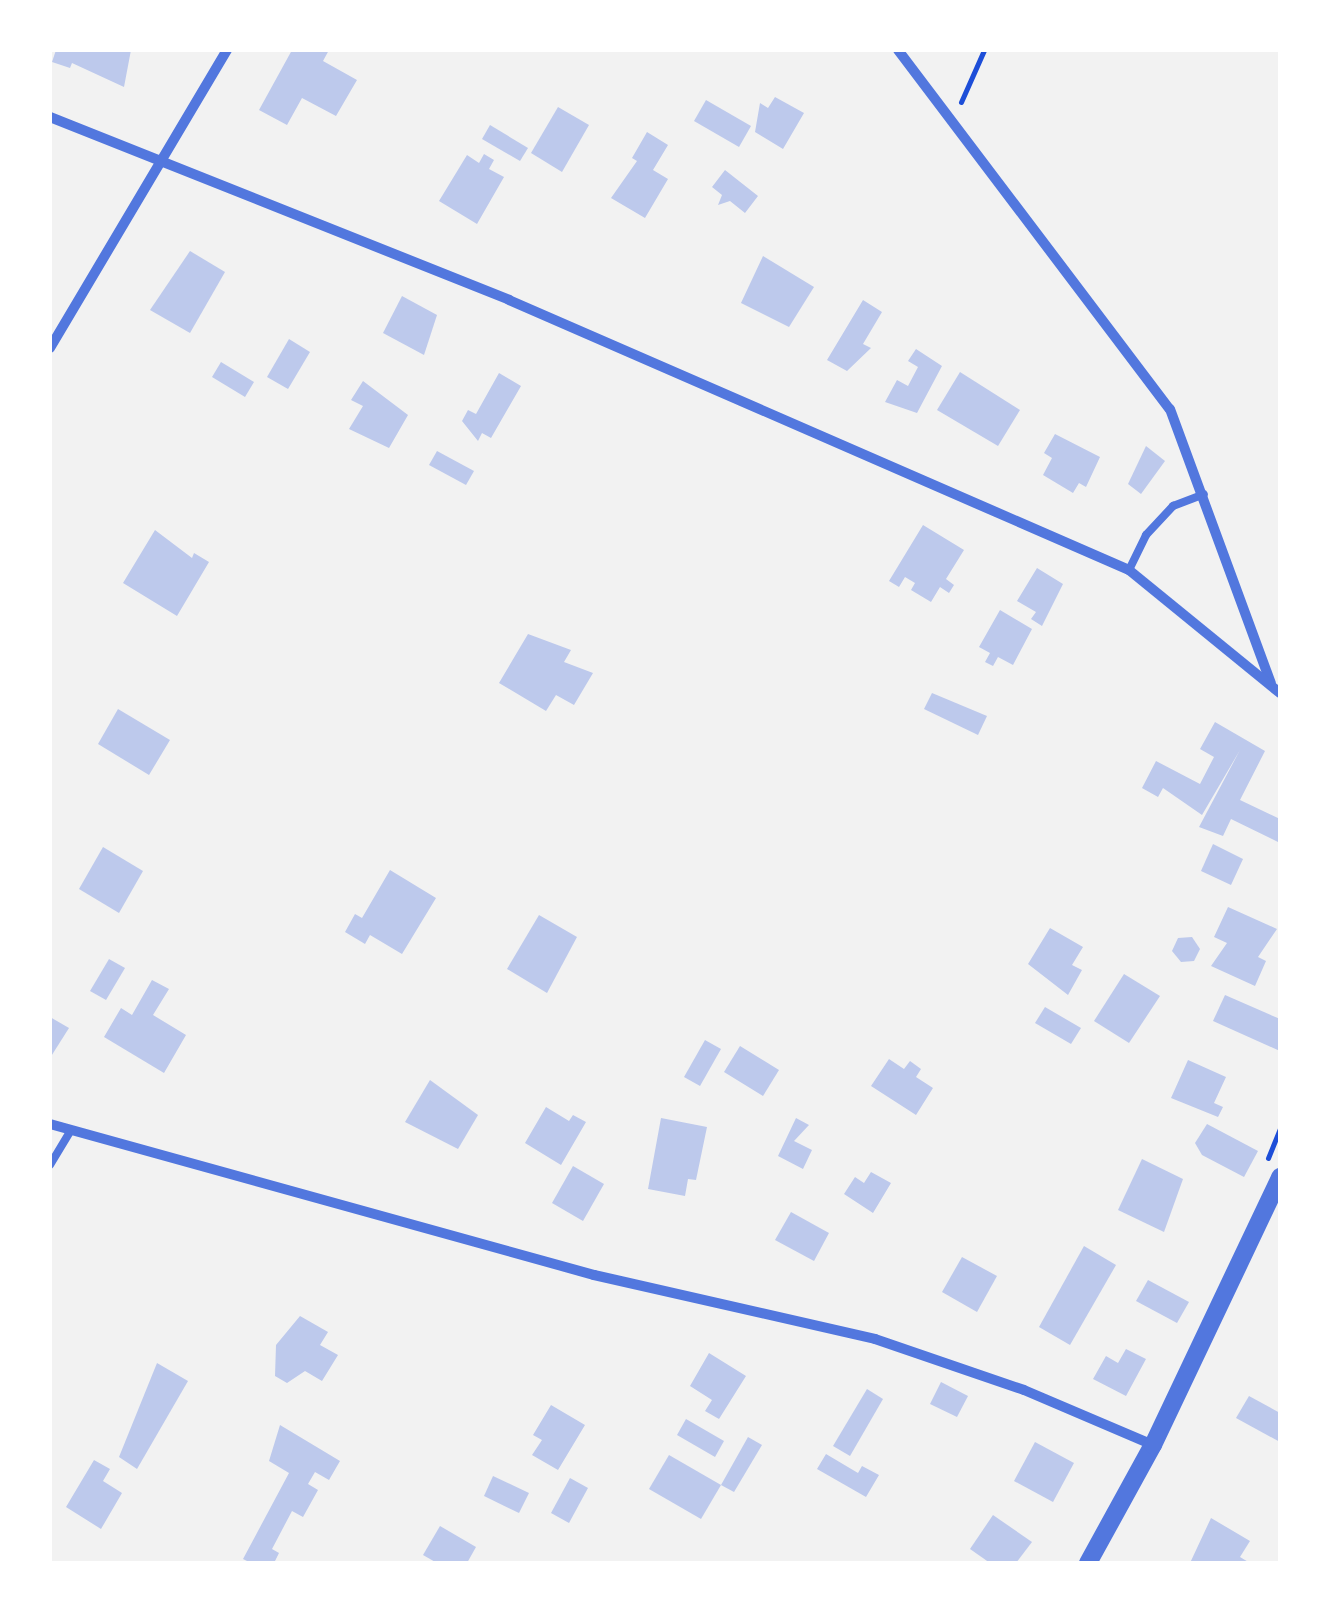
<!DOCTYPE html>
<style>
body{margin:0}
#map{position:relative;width:1330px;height:1613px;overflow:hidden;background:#f2f2f2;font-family:"Work Sans",sans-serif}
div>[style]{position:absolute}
.building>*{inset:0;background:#bdc9ec}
.path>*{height:5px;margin:-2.5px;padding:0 2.5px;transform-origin:2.5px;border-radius:2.5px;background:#1d4ed8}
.service>*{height:8px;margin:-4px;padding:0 4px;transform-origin:4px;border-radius:4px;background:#5277de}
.minor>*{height:10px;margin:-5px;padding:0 5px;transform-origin:5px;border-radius:5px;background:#5277de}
.tertiary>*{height:18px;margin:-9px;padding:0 9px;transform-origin:9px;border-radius:9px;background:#5277de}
span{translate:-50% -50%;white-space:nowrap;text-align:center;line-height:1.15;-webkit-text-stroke:8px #fff;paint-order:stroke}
.frame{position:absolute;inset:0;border:52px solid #fff;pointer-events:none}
</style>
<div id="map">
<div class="building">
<div style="clip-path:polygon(56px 50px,131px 50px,124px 87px,72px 63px,70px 68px,52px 62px)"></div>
<div style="clip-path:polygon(292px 50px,329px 50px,323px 61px,357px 80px,336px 116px,302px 98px,287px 125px,259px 110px)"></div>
<div style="clip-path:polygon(775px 97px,804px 113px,783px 149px,755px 132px,760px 103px,768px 108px)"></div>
<div style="clip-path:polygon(706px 100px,751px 126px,739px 147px,694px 121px)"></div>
<div style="clip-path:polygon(558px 107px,589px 125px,562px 172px,531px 153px)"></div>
<div style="clip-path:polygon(490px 125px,528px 148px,520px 161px,482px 139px)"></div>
<div style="clip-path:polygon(647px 132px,668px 145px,653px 170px,668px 179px,645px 218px,611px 198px,637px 161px,632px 158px)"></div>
<div style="clip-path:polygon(484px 154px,494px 160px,489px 169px,504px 177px,477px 224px,439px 201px,467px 155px,479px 163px)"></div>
<div style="clip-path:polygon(725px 170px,758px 196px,745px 213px,730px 201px,718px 205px,722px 195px,712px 187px)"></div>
<div style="clip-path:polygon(190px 251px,225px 272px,190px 333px,150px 310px)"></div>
<div style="clip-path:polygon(763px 256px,814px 287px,789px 327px,741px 303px)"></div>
<div style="clip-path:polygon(402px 296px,437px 315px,424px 355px,383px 333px)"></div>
<div style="clip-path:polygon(863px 300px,882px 312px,863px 344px,871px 348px,847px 371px,827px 360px)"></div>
<div style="clip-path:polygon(289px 339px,310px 352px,288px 389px,267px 377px)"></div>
<div style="clip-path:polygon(916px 349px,942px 366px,917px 413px,885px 402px,897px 380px,908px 386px,918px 367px,908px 361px)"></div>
<div style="clip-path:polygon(221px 362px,254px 382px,245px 397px,212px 377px)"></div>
<div style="clip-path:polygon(960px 372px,1020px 410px,998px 446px,937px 410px)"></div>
<div style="clip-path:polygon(499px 373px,521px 386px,491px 438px,482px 433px,478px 441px,462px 421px,468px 410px,476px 414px)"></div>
<div style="clip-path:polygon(363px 381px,408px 415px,389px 448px,349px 429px,363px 406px,351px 400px)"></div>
<div style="clip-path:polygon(1055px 434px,1100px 457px,1086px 487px,1079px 483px,1073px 493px,1043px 475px,1052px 458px,1044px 453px)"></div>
<div style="clip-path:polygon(1146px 446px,1165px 461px,1141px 494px,1128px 484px)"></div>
<div style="clip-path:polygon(437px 451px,474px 471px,466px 485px,429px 465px)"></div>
<div style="clip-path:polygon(923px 525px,964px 550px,946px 579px,954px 585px,949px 593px,940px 587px,931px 602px,911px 590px,915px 583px,905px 577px,899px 587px,889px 581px)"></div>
<div style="clip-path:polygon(155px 530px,192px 558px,194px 553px,209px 562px,177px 616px,123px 583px)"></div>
<div style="clip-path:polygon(1037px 568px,1063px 584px,1042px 626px,1031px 619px,1036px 612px,1017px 601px)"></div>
<div style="clip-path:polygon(1000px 610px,1032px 629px,1013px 665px,998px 657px,993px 666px,985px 662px,990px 653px,979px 647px)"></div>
<div style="clip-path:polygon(528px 634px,571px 650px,564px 662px,593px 673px,574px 705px,556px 695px,546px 711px,499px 683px)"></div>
<div style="clip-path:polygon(932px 693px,987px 716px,978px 735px,924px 709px)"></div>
<div style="clip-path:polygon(118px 709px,170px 740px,149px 775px,98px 744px)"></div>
<div style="clip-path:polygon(1215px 722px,1265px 751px,1240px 800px,1280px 819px,1280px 843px,1231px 819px,1223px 836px,1199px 827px,1240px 750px,1202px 815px,1163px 788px,1158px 797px,1142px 788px,1156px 761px,1200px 784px,1214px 757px,1200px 749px)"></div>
<div style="clip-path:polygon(1213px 844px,1243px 859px,1231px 885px,1201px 871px)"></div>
<div style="clip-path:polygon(103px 847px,143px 871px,119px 913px,79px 889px)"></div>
<div style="clip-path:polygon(390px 870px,436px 898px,402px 954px,370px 935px,365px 944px,345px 932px,355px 914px,362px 918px)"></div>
<div style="clip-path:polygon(1228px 907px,1277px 929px,1258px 957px,1266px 961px,1255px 986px,1211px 966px,1227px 943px,1214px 937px)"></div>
<div style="clip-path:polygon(539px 915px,577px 937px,547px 993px,507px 969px)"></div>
<div style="clip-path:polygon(1050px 928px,1083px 947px,1072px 965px,1082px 970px,1068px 995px,1028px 964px)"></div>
<div style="clip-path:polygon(1192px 937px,1200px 949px,1194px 961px,1181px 962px,1172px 951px,1178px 938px)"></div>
<div style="clip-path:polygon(109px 959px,125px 968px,106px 1000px,90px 991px)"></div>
<div style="clip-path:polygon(1124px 974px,1160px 996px,1129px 1043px,1094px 1021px)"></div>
<div style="clip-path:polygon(152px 980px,169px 989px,153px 1015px,186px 1035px,164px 1073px,104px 1037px,121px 1008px,132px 1015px)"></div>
<div style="clip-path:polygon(1225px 995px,1280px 1019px,1280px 1051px,1213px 1021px)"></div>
<div style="clip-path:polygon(1045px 1007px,1081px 1028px,1071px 1044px,1035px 1023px)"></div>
<div style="clip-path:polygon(50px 1017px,69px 1028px,50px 1058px)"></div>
<div style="clip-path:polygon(705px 1040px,721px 1049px,700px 1086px,684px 1077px)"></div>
<div style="clip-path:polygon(740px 1046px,779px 1070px,763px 1096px,724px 1072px)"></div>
<div style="clip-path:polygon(889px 1059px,904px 1069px,910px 1061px,921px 1069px,916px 1077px,933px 1088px,916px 1115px,871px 1086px)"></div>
<div style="clip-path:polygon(1188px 1060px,1226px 1077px,1214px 1103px,1223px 1107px,1218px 1117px,1171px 1098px)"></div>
<div style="clip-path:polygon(430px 1080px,478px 1115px,458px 1149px,405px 1122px)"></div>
<div style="clip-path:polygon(546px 1107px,569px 1121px,573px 1115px,586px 1122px,561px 1165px,525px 1143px)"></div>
<div style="clip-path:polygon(661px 1118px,707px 1127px,696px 1180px,688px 1179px,685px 1196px,648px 1189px)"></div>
<div style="clip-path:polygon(796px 1118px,809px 1125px,794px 1141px,812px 1150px,803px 1169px,778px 1156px)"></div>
<div style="clip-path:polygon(1207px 1124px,1258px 1151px,1244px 1177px,1202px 1155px,1195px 1143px)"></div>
<div style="clip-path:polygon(1142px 1159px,1183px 1179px,1164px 1232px,1118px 1210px)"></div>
<div style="clip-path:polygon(573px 1166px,604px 1184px,583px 1221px,552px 1203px)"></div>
<div style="clip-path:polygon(871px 1172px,891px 1183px,873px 1213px,844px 1194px,855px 1177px,864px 1183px)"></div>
<div style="clip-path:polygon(791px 1212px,829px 1233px,814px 1261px,775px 1240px)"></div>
<div style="clip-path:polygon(1084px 1246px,1116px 1265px,1070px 1345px,1039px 1327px)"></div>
<div style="clip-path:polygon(962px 1257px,997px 1276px,977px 1312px,942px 1292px)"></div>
<div style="clip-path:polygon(1148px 1280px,1189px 1302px,1177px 1323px,1136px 1301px)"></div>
<div style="clip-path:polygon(300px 1316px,328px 1332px,320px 1345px,338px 1355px,322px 1381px,305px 1371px,287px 1383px,275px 1376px,276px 1345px)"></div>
<div style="clip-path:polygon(1126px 1349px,1146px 1359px,1126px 1396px,1093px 1379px,1106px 1356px,1118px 1363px)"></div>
<div style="clip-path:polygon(709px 1353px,746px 1376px,719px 1419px,705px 1411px,712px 1400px,690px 1386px)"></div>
<div style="clip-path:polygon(157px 1363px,188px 1381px,137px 1469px,119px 1457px)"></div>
<div style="clip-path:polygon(941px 1382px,968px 1396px,957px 1417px,930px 1404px)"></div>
<div style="clip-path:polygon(867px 1389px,883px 1399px,850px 1456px,833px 1446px)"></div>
<div style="clip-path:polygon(1249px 1396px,1280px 1413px,1280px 1442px,1236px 1418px)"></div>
<div style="clip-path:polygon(551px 1405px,585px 1425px,558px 1470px,532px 1455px,542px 1440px,533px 1435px)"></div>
<div style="clip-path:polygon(686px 1419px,724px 1441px,715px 1457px,677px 1435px)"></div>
<div style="clip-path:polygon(280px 1425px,340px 1461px,329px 1480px,315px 1472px,308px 1484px,318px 1490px,303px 1517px,292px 1511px,272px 1549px,279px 1553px,274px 1563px,251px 1563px,243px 1559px,289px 1473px,269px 1461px)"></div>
<div style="clip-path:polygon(748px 1437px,762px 1445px,734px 1492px,721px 1485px)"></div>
<div style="clip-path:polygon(1035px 1442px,1074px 1463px,1053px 1502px,1014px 1481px)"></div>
<div style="clip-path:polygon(826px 1454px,858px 1473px,862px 1466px,879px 1475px,866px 1497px,817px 1469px)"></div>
<div style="clip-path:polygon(669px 1455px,721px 1485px,701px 1519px,649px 1489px)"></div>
<div style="clip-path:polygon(94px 1460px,110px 1469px,103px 1481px,122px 1493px,101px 1529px,66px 1507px)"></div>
<div style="clip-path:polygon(493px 1476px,529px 1493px,519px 1513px,484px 1496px)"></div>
<div style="clip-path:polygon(570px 1478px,588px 1488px,569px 1523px,551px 1513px)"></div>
<div style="clip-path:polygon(993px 1515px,1032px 1542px,1016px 1563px,990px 1563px,970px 1549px)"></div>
<div style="clip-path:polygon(1211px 1518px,1250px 1541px,1240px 1557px,1250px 1563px,1190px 1563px)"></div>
<div style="clip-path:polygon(440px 1526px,476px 1547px,467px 1563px,437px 1563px,423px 1555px)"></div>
</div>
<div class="path">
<div style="left:961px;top:102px;width:57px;rotate:-66.1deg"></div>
<div style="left:1268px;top:1158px;width:32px;rotate:-68deg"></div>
</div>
<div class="service">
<div style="left:1129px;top:570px;width:39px;rotate:-64deg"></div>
<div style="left:1146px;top:535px;width:40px;rotate:-47deg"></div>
<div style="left:1173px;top:506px;width:33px;rotate:-21deg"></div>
<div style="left:50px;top:1165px;width:41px;rotate:-59deg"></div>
</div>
<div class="minor">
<div style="left:898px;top:50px;width:450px;rotate:52.9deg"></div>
<div style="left:1170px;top:409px;width:292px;rotate:69.8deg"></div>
<div style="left:50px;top:117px;width:494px;rotate:21.7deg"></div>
<div style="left:509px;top:300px;width:676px;rotate:23.53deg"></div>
<div style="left:1129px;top:570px;width:195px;rotate:39.2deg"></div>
<div style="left:50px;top:348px;width:347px;rotate:-59.3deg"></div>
<div style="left:50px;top:1124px;width:565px;rotate:15.51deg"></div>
<div style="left:594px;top:1275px;width:288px;rotate:12.8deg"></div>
<div style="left:875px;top:1339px;width:157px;rotate:18.9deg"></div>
<div style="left:1024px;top:1390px;width:140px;rotate:23.1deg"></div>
</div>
<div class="tertiary">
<div style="left:1088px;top:1563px;width:135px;rotate:-61.2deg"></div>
<div style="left:1153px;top:1445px;width:297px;rotate:-64.6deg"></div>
</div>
<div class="frame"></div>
</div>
